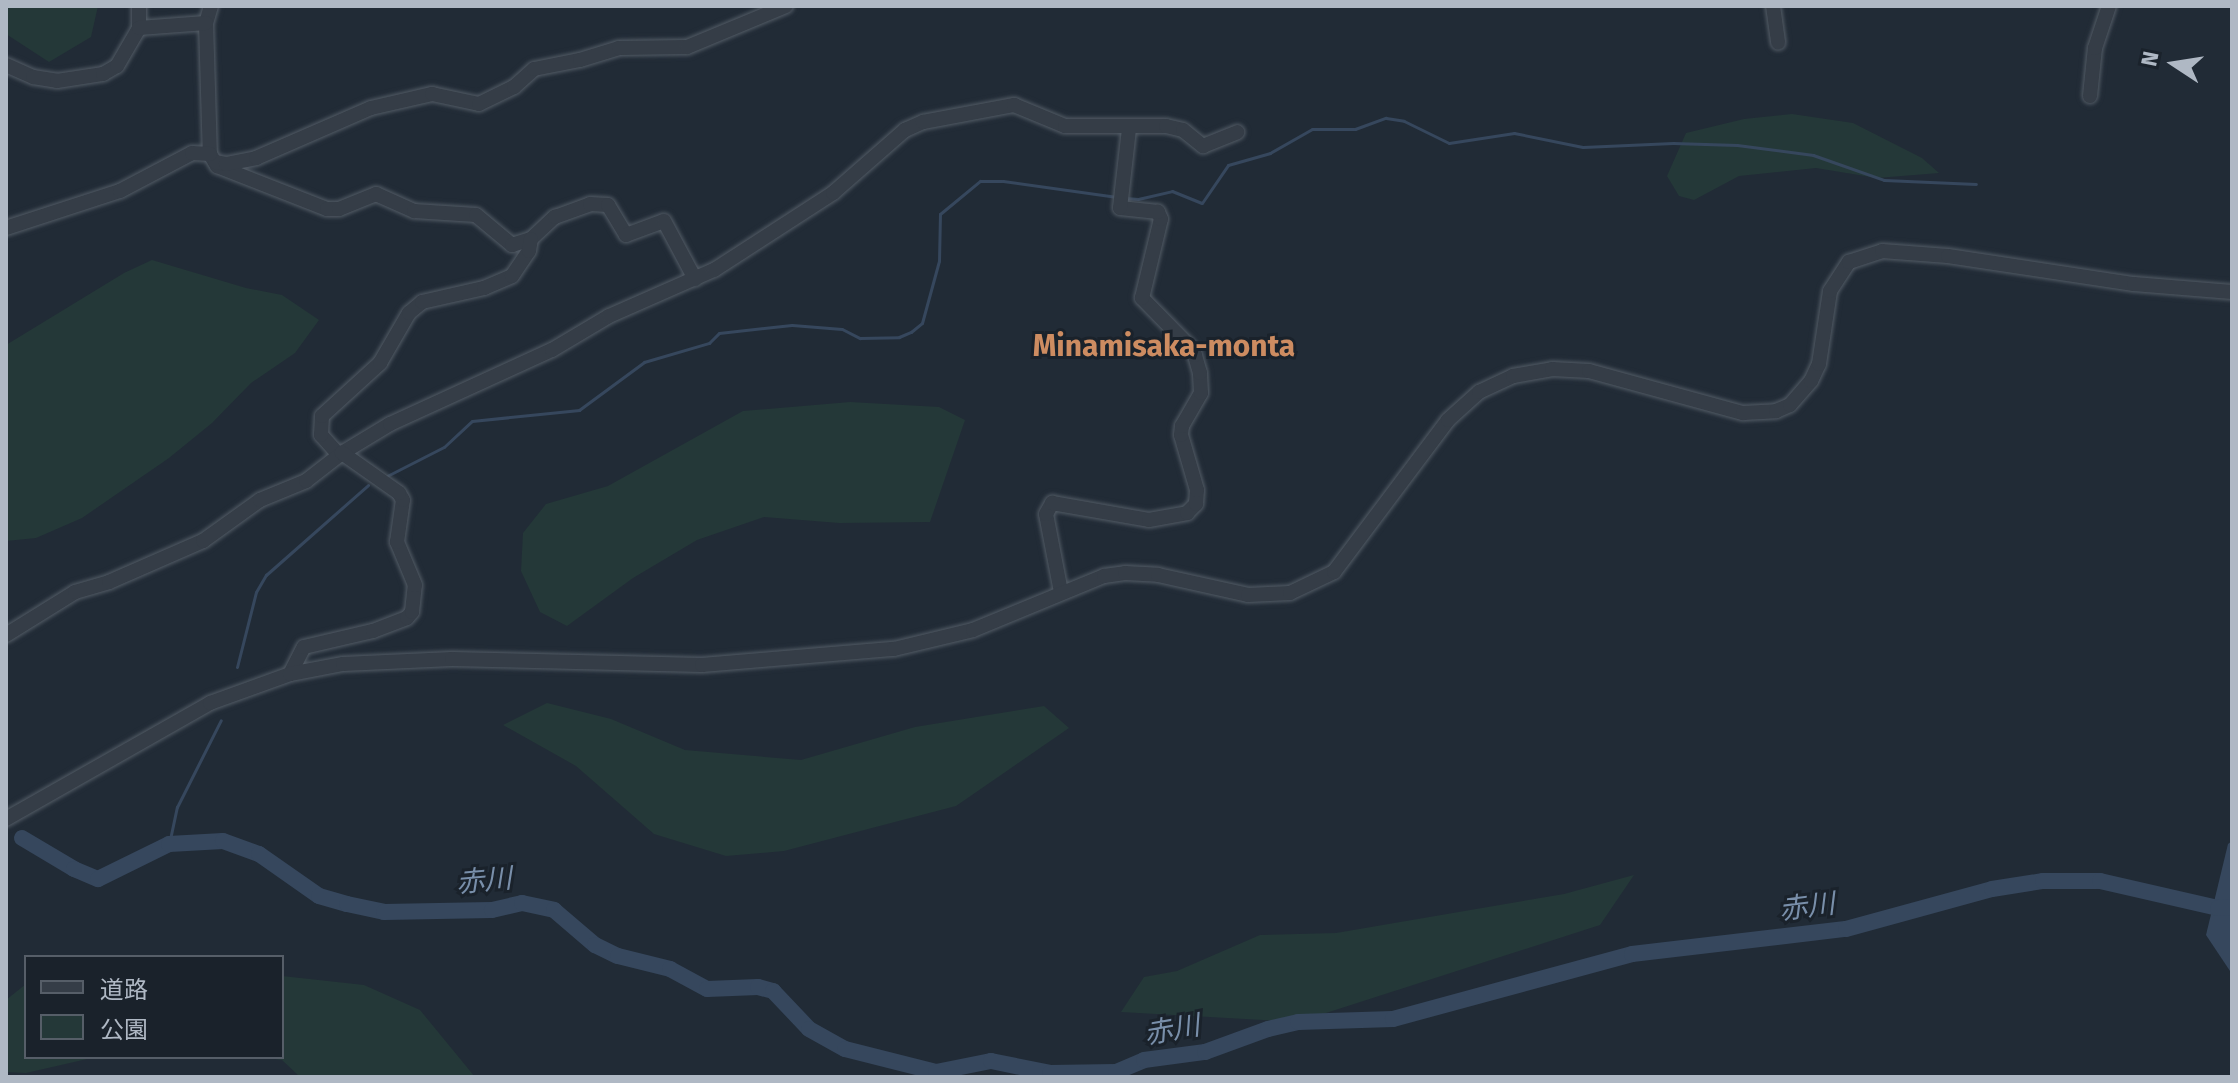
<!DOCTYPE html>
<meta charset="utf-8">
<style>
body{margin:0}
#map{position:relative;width:2238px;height:1083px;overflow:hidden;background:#212b36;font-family:"Fira Sans","Noto Sans JP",sans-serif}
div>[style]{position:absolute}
.green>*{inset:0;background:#243838}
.water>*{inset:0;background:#36475d}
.stream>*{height:3px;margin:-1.5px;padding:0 1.5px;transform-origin:1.5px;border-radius:1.5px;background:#36475d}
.river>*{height:16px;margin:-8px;padding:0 8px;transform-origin:8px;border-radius:8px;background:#36475d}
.roads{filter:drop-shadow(0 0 2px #525b65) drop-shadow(0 0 2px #525b65)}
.minor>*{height:14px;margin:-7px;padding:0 7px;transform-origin:7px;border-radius:7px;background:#353d47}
span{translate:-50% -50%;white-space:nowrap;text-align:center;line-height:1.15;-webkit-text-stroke:6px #1a222b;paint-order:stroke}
.water-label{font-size:28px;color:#798faa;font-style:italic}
.quarter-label{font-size:30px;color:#cd8c61;font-weight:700}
.frame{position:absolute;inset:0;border:8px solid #afb8c4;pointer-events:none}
.legend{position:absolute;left:24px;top:955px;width:260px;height:104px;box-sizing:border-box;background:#1a222b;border:2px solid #565e68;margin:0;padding:10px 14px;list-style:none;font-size:24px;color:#afb8c4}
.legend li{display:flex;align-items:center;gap:16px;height:40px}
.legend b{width:40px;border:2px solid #565e68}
.north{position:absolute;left:2134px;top:24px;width:80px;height:80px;-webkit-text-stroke:6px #1a222b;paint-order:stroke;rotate:282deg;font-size:22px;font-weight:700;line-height:32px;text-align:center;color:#afb8c4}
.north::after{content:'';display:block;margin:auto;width:28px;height:36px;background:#afb8c4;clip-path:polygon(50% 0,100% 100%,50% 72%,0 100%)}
</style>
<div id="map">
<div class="green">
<div style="clip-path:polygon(6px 6px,98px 6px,91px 37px,49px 62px,6px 34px)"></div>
<div style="clip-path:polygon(1792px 114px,1853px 123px,1922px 158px,1939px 173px,1877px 178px,1816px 168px,1739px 176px,1694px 200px,1679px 196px,1667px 176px,1686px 133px,1744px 119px)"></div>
<div style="clip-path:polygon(152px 260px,246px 288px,282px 295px,319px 320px,295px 353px,251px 383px,212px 423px,169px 458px,82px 518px,36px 538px,6px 541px,6px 345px,124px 273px)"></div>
<div style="clip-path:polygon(850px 402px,939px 407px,965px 420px,930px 522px,839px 523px,764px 517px,697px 540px,633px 578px,567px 626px,540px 612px,521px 571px,523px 533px,546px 504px,608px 486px,743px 411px)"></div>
<div style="clip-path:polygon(547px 703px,611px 719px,685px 750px,801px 760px,915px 727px,1044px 706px,1069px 728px,956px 806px,784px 851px,726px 856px,654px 834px,576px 766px,503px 725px)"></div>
<div style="clip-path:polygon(1634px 875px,1600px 925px,1298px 1022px,1121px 1012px,1144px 977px,1177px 971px,1260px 935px,1336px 933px,1564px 894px)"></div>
<div style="clip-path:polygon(282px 976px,364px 985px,420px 1010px,475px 1077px,300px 1077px,282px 1060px,261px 1057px,282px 1057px)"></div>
<div style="clip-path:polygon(26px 984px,26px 1057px,96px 1057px,26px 1073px,6px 1072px,6px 1000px)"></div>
</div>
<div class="water">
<div style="clip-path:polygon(2232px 841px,2232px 974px,2206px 935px,2228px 844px)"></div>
</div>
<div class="stream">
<div style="left:1125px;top:198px;width:13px;rotate:4deg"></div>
<div style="left:1138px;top:199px;width:35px;rotate:-13deg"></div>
<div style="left:1172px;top:191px;width:32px;rotate:22deg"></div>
<div style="left:1202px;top:203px;width:46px;rotate:-55.6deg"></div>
<div style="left:1228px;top:165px;width:44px;rotate:-15.9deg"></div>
<div style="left:1270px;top:153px;width:48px;rotate:-29.7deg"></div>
<div style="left:1312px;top:129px;width:43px"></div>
<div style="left:1355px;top:129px;width:33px;rotate:-20deg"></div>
<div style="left:1386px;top:118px;width:18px;rotate:9deg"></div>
<div style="left:1404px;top:121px;width:50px;rotate:26.1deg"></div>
<div style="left:1449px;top:143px;width:66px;rotate:-8.7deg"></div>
<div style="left:1514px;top:133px;width:70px;rotate:11.5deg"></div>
<div style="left:1583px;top:147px;width:90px;rotate:-2.5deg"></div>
<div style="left:1673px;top:143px;width:64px;rotate:1.8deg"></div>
<div style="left:1737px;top:145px;width:77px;rotate:7.5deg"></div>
<div style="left:1813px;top:155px;width:75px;rotate:19.4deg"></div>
<div style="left:1884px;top:180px;width:92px;rotate:2.5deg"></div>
<div style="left:385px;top:477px;width:66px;rotate:-27deg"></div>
<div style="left:444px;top:447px;width:38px;rotate:-43deg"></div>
<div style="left:472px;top:421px;width:108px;rotate:-5.9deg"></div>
<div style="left:579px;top:410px;width:81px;rotate:-36.4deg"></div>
<div style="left:644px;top:362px;width:68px;rotate:-16.3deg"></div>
<div style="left:709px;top:343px;width:14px;rotate:-45deg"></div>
<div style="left:719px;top:333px;width:73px;rotate:-6.3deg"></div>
<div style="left:792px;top:325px;width:50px;rotate:4.6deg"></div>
<div style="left:842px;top:329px;width:20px;rotate:27deg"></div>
<div style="left:860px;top:338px;width:39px;rotate:-1deg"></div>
<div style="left:899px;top:337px;width:13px;rotate:-23deg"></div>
<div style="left:911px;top:332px;width:14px;rotate:-39deg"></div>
<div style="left:922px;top:323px;width:64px;rotate:-74.7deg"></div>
<div style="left:939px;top:261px;width:47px;rotate:-88.8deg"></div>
<div style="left:940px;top:214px;width:52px;rotate:-39.5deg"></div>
<div style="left:980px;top:181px;width:23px"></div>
<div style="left:1003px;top:181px;width:115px;rotate:8deg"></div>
<div style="left:237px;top:667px;width:77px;rotate:-75.8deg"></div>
<div style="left:256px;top:592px;width:20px;rotate:-60deg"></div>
<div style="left:266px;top:575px;width:136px;rotate:-41.4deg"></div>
<div style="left:169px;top:844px;width:38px;rotate:-78deg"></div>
<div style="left:177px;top:807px;width:97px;rotate:-63.2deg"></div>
</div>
<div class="river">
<div style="left:22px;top:838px;width:61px;rotate:30.8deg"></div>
<div style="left:74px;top:869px;width:26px;rotate:23deg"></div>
<div style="left:98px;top:879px;width:79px;rotate:-26.2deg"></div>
<div style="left:169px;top:844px;width:54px;rotate:-3.2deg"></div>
<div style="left:223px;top:841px;width:38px;rotate:20deg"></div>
<div style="left:259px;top:854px;width:73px;rotate:35deg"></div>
<div style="left:319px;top:896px;width:29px;rotate:16deg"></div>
<div style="left:347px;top:904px;width:38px;rotate:12deg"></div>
<div style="left:384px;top:912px;width:108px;rotate:-1.1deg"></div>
<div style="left:492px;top:910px;width:31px;rotate:-13deg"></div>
<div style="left:522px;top:903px;width:33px;rotate:12deg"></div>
<div style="left:554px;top:910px;width:54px;rotate:40.5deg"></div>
<div style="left:595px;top:945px;width:25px;rotate:26deg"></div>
<div style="left:618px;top:956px;width:54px;rotate:14deg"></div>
<div style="left:670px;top:969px;width:42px;rotate:28.4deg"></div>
<div style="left:707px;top:989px;width:51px;rotate:-2.2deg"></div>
<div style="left:758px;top:987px;width:16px;rotate:15deg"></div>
<div style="left:773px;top:991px;width:52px;rotate:46.5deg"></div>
<div style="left:809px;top:1029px;width:41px;rotate:29.1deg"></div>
<div style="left:845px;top:1049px;width:94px;rotate:14.2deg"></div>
<div style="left:936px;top:1072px;width:56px;rotate:-11.3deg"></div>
<div style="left:991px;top:1061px;width:60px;rotate:11.5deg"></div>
<div style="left:1050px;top:1073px;width:66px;rotate:-0.9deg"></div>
<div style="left:1116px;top:1072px;width:30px;rotate:-23deg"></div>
<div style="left:1144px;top:1060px;width:62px;rotate:-7.5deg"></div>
<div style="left:1205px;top:1052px;width:67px;rotate:-20.1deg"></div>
<div style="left:1268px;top:1029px;width:31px;rotate:-13deg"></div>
<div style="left:1298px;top:1022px;width:95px;rotate:-1.8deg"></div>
<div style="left:1393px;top:1019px;width:248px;rotate:-15.2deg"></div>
<div style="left:1632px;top:954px;width:215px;rotate:-6.7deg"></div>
<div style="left:1846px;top:929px;width:151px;rotate:-15.3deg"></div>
<div style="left:1992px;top:889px;width:52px;rotate:-8.9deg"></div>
<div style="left:2043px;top:881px;width:57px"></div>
<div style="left:2100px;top:881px;width:121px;rotate:12.9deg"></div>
<div style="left:2218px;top:908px;width:14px;rotate:-4deg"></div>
</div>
<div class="roads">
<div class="minor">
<div style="left:211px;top:6px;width:18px;rotate:106deg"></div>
<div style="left:206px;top:23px;width:131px;rotate:88.3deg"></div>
<div style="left:210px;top:154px;width:14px;rotate:60deg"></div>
<div style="left:217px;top:166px;width:118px;rotate:21.4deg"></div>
<div style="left:327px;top:209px;width:12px"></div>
<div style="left:339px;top:209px;width:40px;rotate:-22deg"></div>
<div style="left:376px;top:194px;width:42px;rotate:24.1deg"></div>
<div style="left:414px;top:211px;width:62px;rotate:3.7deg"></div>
<div style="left:476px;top:215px;width:47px;rotate:39.8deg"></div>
<div style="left:512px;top:245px;width:20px;rotate:-18deg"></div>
<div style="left:531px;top:239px;width:33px;rotate:-43deg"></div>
<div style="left:555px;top:217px;width:37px;rotate:-20deg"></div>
<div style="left:590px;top:204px;width:18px;rotate:3deg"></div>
<div style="left:608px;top:205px;width:35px;rotate:59deg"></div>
<div style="left:626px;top:235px;width:40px;rotate:-20.2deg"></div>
<div style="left:664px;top:221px;width:66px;rotate:61.9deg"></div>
<div style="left:1773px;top:6px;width:37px;rotate:82deg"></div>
<div style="left:139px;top:28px;width:22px;rotate:-90deg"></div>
<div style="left:6px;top:65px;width:30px;rotate:24deg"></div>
<div style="left:33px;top:77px;width:24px;rotate:9deg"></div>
<div style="left:57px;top:81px;width:47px;rotate:-8.7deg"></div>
<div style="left:103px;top:74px;width:16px;rotate:-30deg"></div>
<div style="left:117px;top:66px;width:44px;rotate:-59.9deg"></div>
<div style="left:139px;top:28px;width:67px;rotate:-4.3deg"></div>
<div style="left:2090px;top:96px;width:48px;rotate:-84.1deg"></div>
<div style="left:2095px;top:48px;width:44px;rotate:-71.6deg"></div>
<div style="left:215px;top:162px;width:11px;rotate:10deg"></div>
<div style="left:226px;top:164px;width:31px;rotate:-11deg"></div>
<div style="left:256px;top:158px;width:125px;rotate:-23.5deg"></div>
<div style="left:371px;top:108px;width:63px;rotate:-12.9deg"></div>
<div style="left:432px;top:94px;width:48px;rotate:12deg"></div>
<div style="left:479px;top:104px;width:39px;rotate:-26deg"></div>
<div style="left:514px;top:87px;width:27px;rotate:-42deg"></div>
<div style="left:534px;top:69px;width:47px;rotate:-11.1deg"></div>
<div style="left:580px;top:60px;width:41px;rotate:-17.1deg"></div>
<div style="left:619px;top:48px;width:68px;rotate:-0.8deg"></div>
<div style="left:687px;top:47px;width:107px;rotate:-22.5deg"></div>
<div style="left:6px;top:228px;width:120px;rotate:-18deg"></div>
<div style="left:120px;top:191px;width:81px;rotate:-27.8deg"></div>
<div style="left:192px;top:153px;width:18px;rotate:3deg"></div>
<div style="left:339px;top:455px;width:27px;rotate:-132deg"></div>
<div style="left:321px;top:435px;width:19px;rotate:-87deg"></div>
<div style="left:322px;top:416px;width:79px;rotate:-42.4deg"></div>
<div style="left:380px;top:363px;width:58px;rotate:-59.9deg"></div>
<div style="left:409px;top:313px;width:17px;rotate:-40deg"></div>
<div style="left:422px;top:302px;width:64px;rotate:-12.7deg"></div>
<div style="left:484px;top:288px;width:30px;rotate:-23deg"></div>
<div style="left:512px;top:276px;width:30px;rotate:-56deg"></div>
<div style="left:529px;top:251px;width:12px;rotate:-81deg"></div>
<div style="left:1061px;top:592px;width:79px;rotate:-100.9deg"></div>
<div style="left:1046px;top:514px;width:13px;rotate:-61deg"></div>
<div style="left:1052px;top:503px;width:98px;rotate:9.9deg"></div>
<div style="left:1149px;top:520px;width:39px;rotate:-10deg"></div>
<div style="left:1187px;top:513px;width:13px;rotate:-45deg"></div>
<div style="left:1196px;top:504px;width:14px;rotate:-86deg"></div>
<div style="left:1197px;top:490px;width:57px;rotate:-106.2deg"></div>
<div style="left:1181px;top:435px;width:9px;rotate:-84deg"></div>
<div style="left:1182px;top:426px;width:38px;rotate:-60deg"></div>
<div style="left:1201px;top:393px;width:20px;rotate:-93deg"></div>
<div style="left:1200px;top:373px;width:19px;rotate:-106deg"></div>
<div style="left:1195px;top:355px;width:12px;rotate:-125deg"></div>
<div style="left:1188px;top:345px;width:66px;rotate:-134.4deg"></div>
<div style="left:1142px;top:298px;width:81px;rotate:-76.5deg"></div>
<div style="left:1161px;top:219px;width:8px;rotate:-113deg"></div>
<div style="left:1158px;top:212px;width:38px;rotate:-174deg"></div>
<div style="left:1120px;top:208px;width:80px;rotate:-83.5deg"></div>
<div style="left:6px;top:635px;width:81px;rotate:-31.9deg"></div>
<div style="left:75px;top:592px;width:35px;rotate:-16deg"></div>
<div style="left:109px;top:582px;width:103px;rotate:-23.6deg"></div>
<div style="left:203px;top:541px;width:70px;rotate:-35.7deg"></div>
<div style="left:260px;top:500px;width:50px;rotate:-22.4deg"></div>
<div style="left:306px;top:481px;width:46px;rotate:-37.9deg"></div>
<div style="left:342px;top:453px;width:56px;rotate:-31.1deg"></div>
<div style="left:390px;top:424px;width:178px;rotate:-24.6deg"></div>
<div style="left:552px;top:350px;width:66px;rotate:-30.8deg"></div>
<div style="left:609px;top:316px;width:115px;rotate:-23.7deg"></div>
<div style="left:714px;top:270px;width:142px;rotate:-32.9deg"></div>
<div style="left:833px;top:193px;width:96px;rotate:-41.2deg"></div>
<div style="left:905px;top:130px;width:20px;rotate:-24deg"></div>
<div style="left:923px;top:122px;width:93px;rotate:-10.6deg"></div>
<div style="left:1014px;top:105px;width:55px;rotate:22.4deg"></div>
<div style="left:1065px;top:126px;width:101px"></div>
<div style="left:1166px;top:126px;width:17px;rotate:13deg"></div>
<div style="left:1183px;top:130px;width:26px;rotate:39deg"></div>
<div style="left:1203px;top:146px;width:37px;rotate:-22deg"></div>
<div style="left:290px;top:674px;width:30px;rotate:-63deg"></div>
<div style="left:304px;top:647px;width:71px;rotate:-13.1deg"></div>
<div style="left:373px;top:631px;width:36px;rotate:-21deg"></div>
<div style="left:407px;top:618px;width:8px;rotate:-50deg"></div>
<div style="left:412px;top:612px;width:27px;rotate:-84deg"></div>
<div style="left:415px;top:585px;width:47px;rotate:-112.7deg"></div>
<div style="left:397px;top:542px;width:42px;rotate:-81.9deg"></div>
<div style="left:403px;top:500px;width:8px;rotate:-120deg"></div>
<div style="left:399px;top:493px;width:70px;rotate:-144.9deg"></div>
<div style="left:6px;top:819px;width:235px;rotate:-29.6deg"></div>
<div style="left:210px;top:703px;width:85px;rotate:-19.9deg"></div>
<div style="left:290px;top:674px;width:54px;rotate:-10.7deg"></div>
<div style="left:343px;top:664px;width:109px;rotate:-2.6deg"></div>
<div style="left:452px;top:659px;width:250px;rotate:1.4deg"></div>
<div style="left:702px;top:665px;width:193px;rotate:-4.8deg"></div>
<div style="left:894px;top:649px;width:81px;rotate:-13.5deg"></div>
<div style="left:973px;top:630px;width:142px;rotate:-22.4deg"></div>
<div style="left:1104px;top:576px;width:21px;rotate:-8deg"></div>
<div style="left:1125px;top:573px;width:33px;rotate:3deg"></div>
<div style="left:1158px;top:575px;width:92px;rotate:12.5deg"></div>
<div style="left:1248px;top:595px;width:42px;rotate:-2.7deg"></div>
<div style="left:1290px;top:593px;width:49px;rotate:-25.5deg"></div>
<div style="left:1334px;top:572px;width:190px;rotate:-53.1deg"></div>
<div style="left:1448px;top:420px;width:42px;rotate:-42.1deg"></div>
<div style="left:1479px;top:392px;width:38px;rotate:-25deg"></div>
<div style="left:1513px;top:376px;width:40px;rotate:-10deg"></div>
<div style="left:1552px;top:369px;width:37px;rotate:3deg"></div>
<div style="left:1589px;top:371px;width:160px;rotate:15.3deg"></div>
<div style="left:1743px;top:413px;width:33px;rotate:-3deg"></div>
<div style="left:1776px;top:411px;width:15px;rotate:-23deg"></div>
<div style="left:1790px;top:405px;width:32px;rotate:-49deg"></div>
<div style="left:1811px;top:381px;width:19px;rotate:-65deg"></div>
<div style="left:1819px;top:364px;width:74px;rotate:-81.4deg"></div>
<div style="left:1830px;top:291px;width:35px;rotate:-57deg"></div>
<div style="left:1849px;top:262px;width:35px;rotate:-18deg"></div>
<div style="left:1882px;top:251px;width:66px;rotate:4.3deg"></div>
<div style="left:1948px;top:256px;width:188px;rotate:8.6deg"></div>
<div style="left:2134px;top:284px;width:98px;rotate:4.7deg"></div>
</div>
</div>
<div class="water-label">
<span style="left:484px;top:881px;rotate:-5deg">赤川</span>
<span style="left:1807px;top:907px;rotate:-7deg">赤川</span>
<span style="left:1172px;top:1030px;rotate:-10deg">赤川</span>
</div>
<div class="quarter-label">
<span style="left:1164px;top:346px">Minamisaka-monta</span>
</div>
<div class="frame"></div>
<ul class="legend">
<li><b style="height:10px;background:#353d47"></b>道路</li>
<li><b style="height:22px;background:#243838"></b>公園</li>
</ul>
<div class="north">N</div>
</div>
